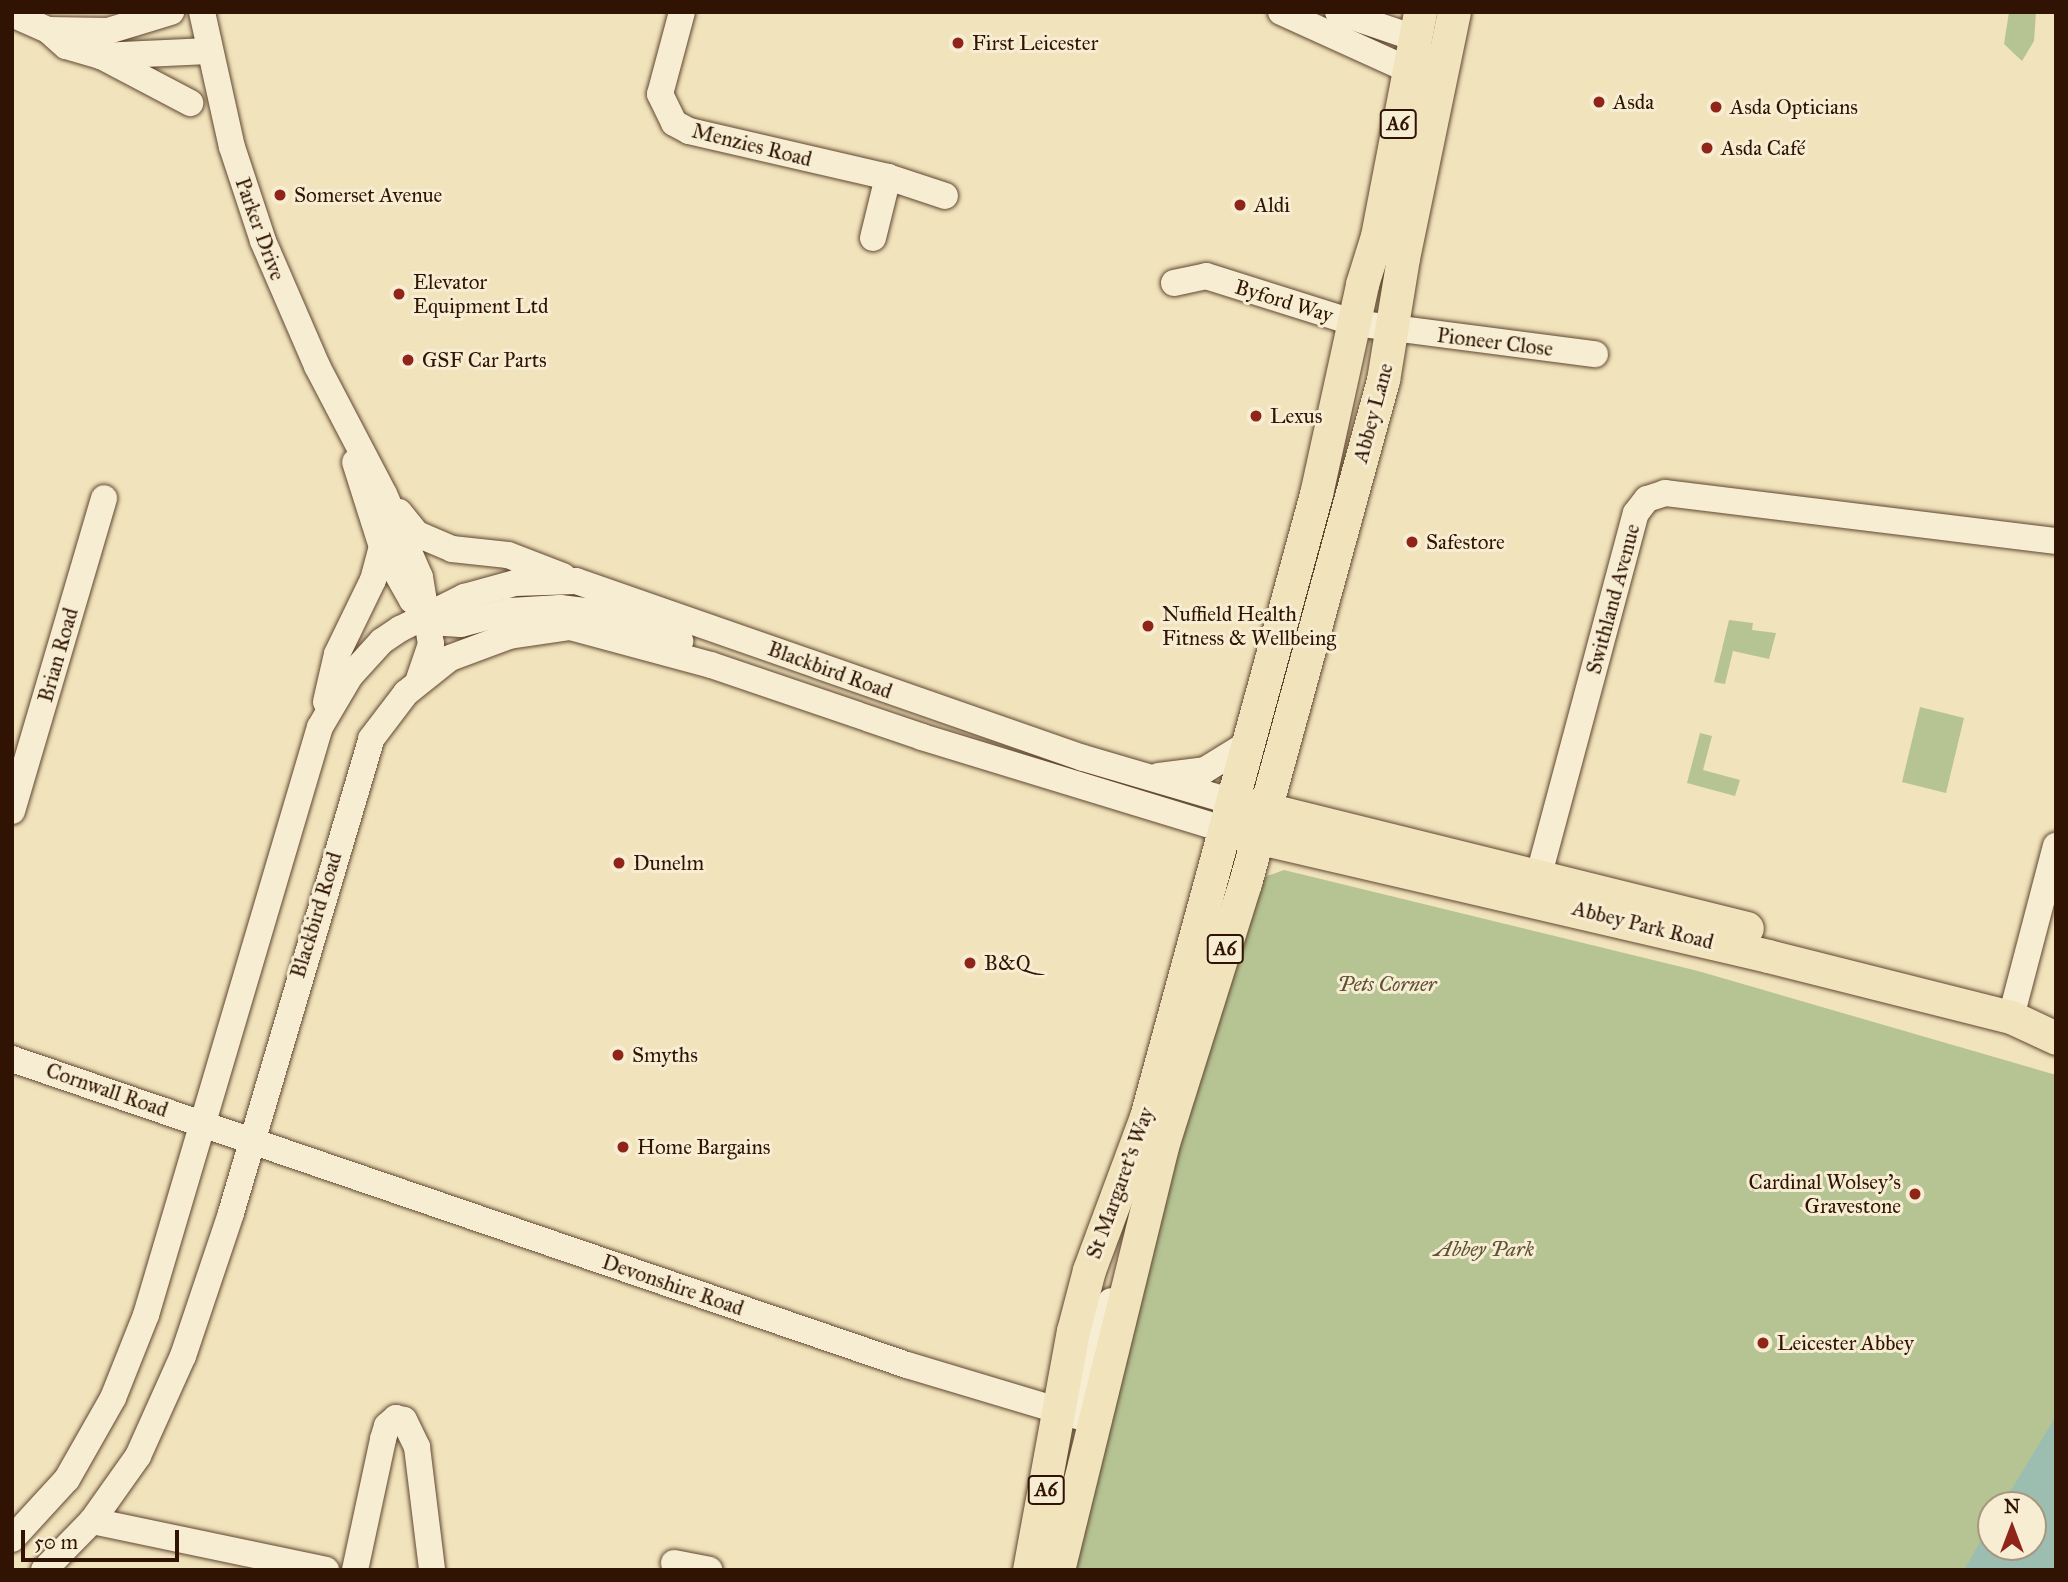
<!DOCTYPE html>
<meta charset="utf-8">
<style>
body{margin:0}
#map{position:relative;width:2068px;height:1582px;overflow:hidden;background:#f1e3bb;font-family:"IM FELL Great Primer",serif}
div>[style]{position:absolute}
.green>*{inset:0;background:#b6c493}
.water>*{inset:0;background:#9bbeb0}
.roads{filter:drop-shadow(0 0 2px #604731) drop-shadow(0 0 2px #604731)}
.minor>*{height:26px;margin:-13px;padding:0 13px;transform-origin:13px;border-radius:13px;background:#f6edd3}
.major>*{height:33px;margin:-16.5px;padding:0 16.5px;transform-origin:16.5px;border-radius:16.5px;background:#f1e3bb}
.dots>*{width:19px;height:19px;translate:-50% -50%;box-sizing:border-box;border:4px solid #f6edd3;border-radius:50%}
span{translate:-50% -50%;white-space:nowrap;text-align:center;line-height:1.15;-webkit-text-stroke:6px #f6edd3;paint-order:stroke}
.shield-label span{padding:2px 5px;background:#f6edd3;border:2px solid;border-radius:5px;-webkit-text-stroke-width:0}
.shield-label{font-size:19px;color:#301303;font-weight:700}
.poi-label{font-size:21px;color:#301303}
.left{translate:0 -50%;text-align:left}
.right{translate:-100% -50%;text-align:right}
.street-label{font-size:21px;color:#301303}
.park-label{font-size:21px;color:#5f5135;font-style:italic}
.frame{position:absolute;inset:0;border:14px solid #301303;pointer-events:none}
.north{position:absolute;left:1977px;top:1491px;width:70px;height:70px;box-sizing:border-box;background:#f6edd3;border:2px solid #a79680;border-radius:50%;rotate:0deg;font-size:19px;font-weight:700;line-height:28px;text-align:center;color:#301303}
.north::after{content:'';display:block;margin:auto;width:24px;height:32px;background:#8f2418;clip-path:polygon(50% 0,100% 100%,50% 72%,0 100%)}
.scale{position:absolute;left:21px;top:1530px;width:158px;height:32px;box-sizing:border-box;border:4px solid #301303;border-top:0;padding-left:9px;font-size:21px;line-height:24px;white-space:nowrap;color:#301303;-webkit-text-stroke:5px #f6edd3;paint-order:stroke}
</style>
<div id="map">
<div class="green">
<div style="clip-path:polygon(2009px 12px,2036px 12px,2034px 41px,2022px 61px,2004px 44px)"></div>
<div style="clip-path:polygon(1729px 620px,1753px 623px,1752px 630px,1776px 633px,1769px 659px,1733px 651px,1725px 684px,1714px 682px)"></div>
<div style="clip-path:polygon(1920px 707px,1964px 718px,1946px 793px,1902px 782px)"></div>
<div style="clip-path:polygon(1700px 733px,1712px 736px,1703px 770px,1740px 780px,1735px 796px,1687px 783px)"></div>
<div style="clip-path:polygon(evenodd,1284px 870px,1698px 971px,2056px 1075px,2056px 1570px,1063px 1570px,1169px 1172px,1256px 890px,1267px 876px,1284px 870px,1991px 1505px,2033px 1505px,2033px 1547px,1991px 1547px,1991px 1505px)"></div>
</div>
<div class="water">
<div style="clip-path:polygon(2056px 1416px,2056px 1570px,1964px 1570px,1991px 1523px,1991px 1547px,2033px 1547px,2033px 1505px,2002px 1505px)"></div>
</div>
<div class="roads">
<div class="minor">
<div style="left:202px;top:12px;width:138px;rotate:77.5deg"></div>
<div style="left:232px;top:147px;width:99px;rotate:71.7deg"></div>
<div style="left:263px;top:241px;width:136px;rotate:66.6deg"></div>
<div style="left:317px;top:366px;width:144px;rotate:62.4deg"></div>
<div style="left:384px;top:494px;width:90px;rotate:66.6deg"></div>
<div style="left:420px;top:577px;width:68px;rotate:80.7deg"></div>
<div style="left:431px;top:644px;width:40px;rotate:108.9deg"></div>
<div style="left:682px;top:12px;width:85px;rotate:105deg"></div>
<div style="left:660px;top:94px;width:32px;rotate:64deg"></div>
<div style="left:674px;top:123px;width:17px;rotate:28deg"></div>
<div style="left:689px;top:131px;width:204px;rotate:13deg"></div>
<div style="left:888px;top:177px;width:60px;rotate:18.4deg"></div>
<div style="left:1281px;top:12px;width:141px;rotate:24.4deg"></div>
<div style="left:1409px;top:70px;width:19px;rotate:-51deg"></div>
<div style="left:1338px;top:12px;width:81px;rotate:18.7deg"></div>
<div style="left:1415px;top:38px;width:18px;rotate:71deg"></div>
<div style="left:12px;top:14px;width:39px;rotate:24deg"></div>
<div style="left:48px;top:30px;width:24px;rotate:42deg"></div>
<div style="left:66px;top:46px;width:35px;rotate:16deg"></div>
<div style="left:100px;top:56px;width:109px;rotate:-2.6deg"></div>
<div style="left:48px;top:30px;width:60px;rotate:1deg"></div>
<div style="left:108px;top:31px;width:66px;rotate:-16.8deg"></div>
<div style="left:101px;top:56px;width:101px;rotate:27.8deg"></div>
<div style="left:873px;top:238px;width:63px;rotate:-76.2deg"></div>
<div style="left:1174px;top:283px;width:33px;rotate:-12deg"></div>
<div style="left:1206px;top:276px;width:156px;rotate:17.5deg"></div>
<div style="left:1355px;top:323px;width:242px;rotate:7.4deg"></div>
<div style="left:399px;top:512px;width:28px;rotate:51deg"></div>
<div style="left:417px;top:534px;width:38px;rotate:23deg"></div>
<div style="left:452px;top:549px;width:56px;rotate:6.1deg"></div>
<div style="left:508px;top:555px;width:59px;rotate:20.9deg"></div>
<div style="left:382px;top:547px;width:61px;rotate:60.5deg"></div>
<div style="left:412px;top:600px;width:40px;rotate:34.9deg"></div>
<div style="left:445px;top:623px;width:16px;rotate:4deg"></div>
<div style="left:461px;top:624px;width:51px;rotate:-14.9deg"></div>
<div style="left:510px;top:611px;width:50px;rotate:-3.4deg"></div>
<div style="left:560px;top:608px;width:33px;rotate:7deg"></div>
<div style="left:593px;top:612px;width:92px;rotate:18.4deg"></div>
<div style="left:326px;top:702px;width:49px;rotate:-77.1deg"></div>
<div style="left:337px;top:654px;width:82px;rotate:-64.1deg"></div>
<div style="left:373px;top:580px;width:34px;rotate:-75deg"></div>
<div style="left:382px;top:547px;width:89px;rotate:-107.6deg"></div>
<div style="left:1159px;top:776px;width:46px;rotate:-7.4deg"></div>
<div style="left:1205px;top:770px;width:49px;rotate:-31.8deg"></div>
<div style="left:12px;top:811px;width:326px;rotate:-73.6deg"></div>
<div style="left:1534px;top:893px;width:393px;rotate:-75deg"></div>
<div style="left:1636px;top:513px;width:18px;rotate:-52deg"></div>
<div style="left:1647px;top:499px;width:19px;rotate:-18deg"></div>
<div style="left:1665px;top:493px;width:394px;rotate:7deg"></div>
<div style="left:2011px;top:1017px;width:177px;rotate:-75.3deg"></div>
<div style="left:12px;top:1059px;width:946px;rotate:18.88deg"></div>
<div style="left:907px;top:1365px;width:198px;rotate:16.7deg"></div>
<div style="left:1058px;top:1408px;width:18px;rotate:-22deg"></div>
<div style="left:1075px;top:1401px;width:106px;rotate:-70.2deg"></div>
<div style="left:92px;top:1521px;width:239px;rotate:11.8deg"></div>
<div style="left:12px;top:1539px;width:81px;rotate:-47.5deg"></div>
<div style="left:67px;top:1479px;width:93px;rotate:-60.4deg"></div>
<div style="left:113px;top:1398px;width:89px;rotate:-68.3deg"></div>
<div style="left:146px;top:1315px;width:613px;rotate:-73.52deg"></div>
<div style="left:320px;top:727px;width:59px;rotate:-59.5deg"></div>
<div style="left:350px;top:676px;width:47px;rotate:-47.6deg"></div>
<div style="left:382px;top:641px;width:22px;rotate:-34deg"></div>
<div style="left:400px;top:629px;width:72px;rotate:-26.6deg"></div>
<div style="left:464px;top:597px;width:53px;rotate:-15.4deg"></div>
<div style="left:515px;top:583px;width:61px;rotate:-1.9deg"></div>
<div style="left:576px;top:581px;width:537px;rotate:19.24deg"></div>
<div style="left:1083px;top:758px;width:156px;rotate:16.3deg"></div>
<div style="left:674px;top:1563px;width:36px;rotate:11deg"></div>
<div style="left:44px;top:1570px;width:69px;rotate:-45.6deg"></div>
<div style="left:92px;top:1521px;width:80px;rotate:-54.7deg"></div>
<div style="left:138px;top:1456px;width:110px;rotate:-65.8deg"></div>
<div style="left:183px;top:1356px;width:151px;rotate:-71.4deg"></div>
<div style="left:231px;top:1213px;width:494px;rotate:-73.5deg"></div>
<div style="left:371px;top:739px;width:58px;rotate:-52.7deg"></div>
<div style="left:406px;top:693px;width:56px;rotate:-38.5deg"></div>
<div style="left:450px;top:658px;width:63px;rotate:-20.4deg"></div>
<div style="left:509px;top:636px;width:62px;rotate:-8.4deg"></div>
<div style="left:570px;top:627px;width:146px;rotate:15.1deg"></div>
<div style="left:711px;top:665px;width:223px;rotate:18.8deg"></div>
<div style="left:922px;top:737px;width:318px;rotate:17deg"></div>
<div style="left:355px;top:1570px;width:134px;rotate:-77.9deg"></div>
<div style="left:383px;top:1439px;width:14px;rotate:-73deg"></div>
<div style="left:387px;top:1426px;width:12px;rotate:-42deg"></div>
<div style="left:396px;top:1418px;width:8px;rotate:14deg"></div>
<div style="left:404px;top:1420px;width:30px;rotate:64deg"></div>
<div style="left:417px;top:1447px;width:124px;rotate:83deg"></div>
</div>
<div class="major">
<div style="left:1242px;top:803px;width:520px;rotate:13.9deg"></div>
<div style="left:1234px;top:832px;width:548px;rotate:13.07deg"></div>
<div style="left:1768px;top:956px;width:251px;rotate:14.1deg"></div>
<div style="left:2011px;top:1017px;width:50px;rotate:25deg"></div>
<div style="left:1029px;top:1570px;width:243px;rotate:-79.6deg"></div>
<div style="left:1073px;top:1331px;width:63px;rotate:-75.3deg"></div>
<div style="left:1089px;top:1270px;width:163px;rotate:-69.6deg"></div>
<div style="left:1146px;top:1117px;width:646px;rotate:-74.74deg"></div>
<div style="left:1316px;top:494px;width:215px;rotate:-77.6deg"></div>
<div style="left:1362px;top:284px;width:50px;rotate:-72.6deg"></div>
<div style="left:1377px;top:236px;width:228px;rotate:-79.1deg"></div>
<div style="left:1058px;top:1570px;width:437px;rotate:-76.2deg"></div>
<div style="left:1162px;top:1146px;width:276px;rotate:-72.5deg"></div>
<div style="left:1245px;top:883px;width:522px;rotate:-74.66deg"></div>
<div style="left:1383px;top:380px;width:124px;rotate:-80.7deg"></div>
<div style="left:1403px;top:258px;width:251px;rotate:-78.3deg"></div>
</div>
</div>
<div class="dots">
<div style="left:958px;top:43px;background:#8f2418"></div>
<div style="left:1599px;top:102px;background:#8f2418"></div>
<div style="left:1716px;top:107px;background:#8f2418"></div>
<div style="left:1707px;top:148px;background:#8f2418"></div>
<div style="left:280px;top:195px;background:#8f2418"></div>
<div style="left:1240px;top:205px;background:#8f2418"></div>
<div style="left:399px;top:294px;background:#8f2418"></div>
<div style="left:408px;top:360px;background:#8f2418"></div>
<div style="left:1256px;top:416px;background:#8f2418"></div>
<div style="left:1412px;top:542px;background:#8f2418"></div>
<div style="left:1148px;top:626px;background:#8f2418"></div>
<div style="left:619px;top:863px;background:#8f2418"></div>
<div style="left:970px;top:963px;background:#8f2418"></div>
<div style="left:618px;top:1055px;background:#8f2418"></div>
<div style="left:623px;top:1147px;background:#8f2418"></div>
<div style="left:1915px;top:1194px;background:#8f2418"></div>
<div style="left:1763px;top:1343px;background:#8f2418"></div>
</div>
<div class="shield-label">
<span style="left:1398px;top:124px">A6</span>
<span style="left:1225px;top:949px">A6</span>
<span style="left:1046px;top:1490px">A6</span>
</div>
<div class="poi-label">
<span class="left" style="left:972px;top:43px">First Leicester</span>
<span class="left" style="left:1613px;top:102px">Asda</span>
<span class="left" style="left:1730px;top:107px">Asda Opticians</span>
<span class="left" style="left:1721px;top:148px">Asda Café</span>
<span class="left" style="left:294px;top:195px">Somerset Avenue</span>
<span class="left" style="left:1254px;top:205px">Aldi</span>
<span class="left" style="left:413px;top:294px">Elevator<br>Equipment Ltd</span>
<span class="left" style="left:422px;top:360px">GSF Car Parts</span>
<span class="left" style="left:1270px;top:416px">Lexus</span>
<span class="left" style="left:1426px;top:542px">Safestore</span>
<span class="left" style="left:1162px;top:626px">Nuffield Health<br>Fitness &amp; Wellbeing</span>
<span class="left" style="left:633px;top:863px">Dunelm</span>
<span class="left" style="left:984px;top:963px">B&amp;Q</span>
<span class="left" style="left:632px;top:1055px">Smyths</span>
<span class="left" style="left:637px;top:1147px">Home Bargains</span>
<span class="right" style="left:1901px;top:1194px">Cardinal Wolsey's<br>Gravestone</span>
<span class="left" style="left:1777px;top:1343px">Leicester Abbey</span>
</div>
<div class="street-label">
<span style="left:752px;top:145px;rotate:14deg">Menzies Road</span>
<span style="left:260px;top:229px;rotate:70deg">Parker Drive</span>
<span style="left:1284px;top:301px;rotate:17deg">Byford Way</span>
<span style="left:1495px;top:342px;rotate:7deg">Pioneer Close</span>
<span style="left:1373px;top:413px;rotate:-75deg">Abbey Lane</span>
<span style="left:1613px;top:599px;rotate:-75deg">Swithland Avenue</span>
<span style="left:58px;top:655px;rotate:-74deg">Brian Road</span>
<span style="left:830px;top:670px;rotate:20deg">Blackbird Road</span>
<span style="left:316px;top:915px;rotate:-73deg">Blackbird Road</span>
<span style="left:1643px;top:925px;rotate:14deg">Abbey Park Road</span>
<span style="left:107px;top:1090px;rotate:19deg">Cornwall Road</span>
<span style="left:1120px;top:1183px;rotate:-70deg">St Margaret's Way</span>
<span style="left:673px;top:1285px;rotate:19deg">Devonshire Road</span>
</div>
<div class="park-label">
<span style="left:1387px;top:984px">Pets Corner</span>
<span style="left:1484px;top:1249px">Abbey Park</span>
</div>
<div class="frame"></div>
<div class="north">N</div>
<div class="scale">50 m</div>
</div>
